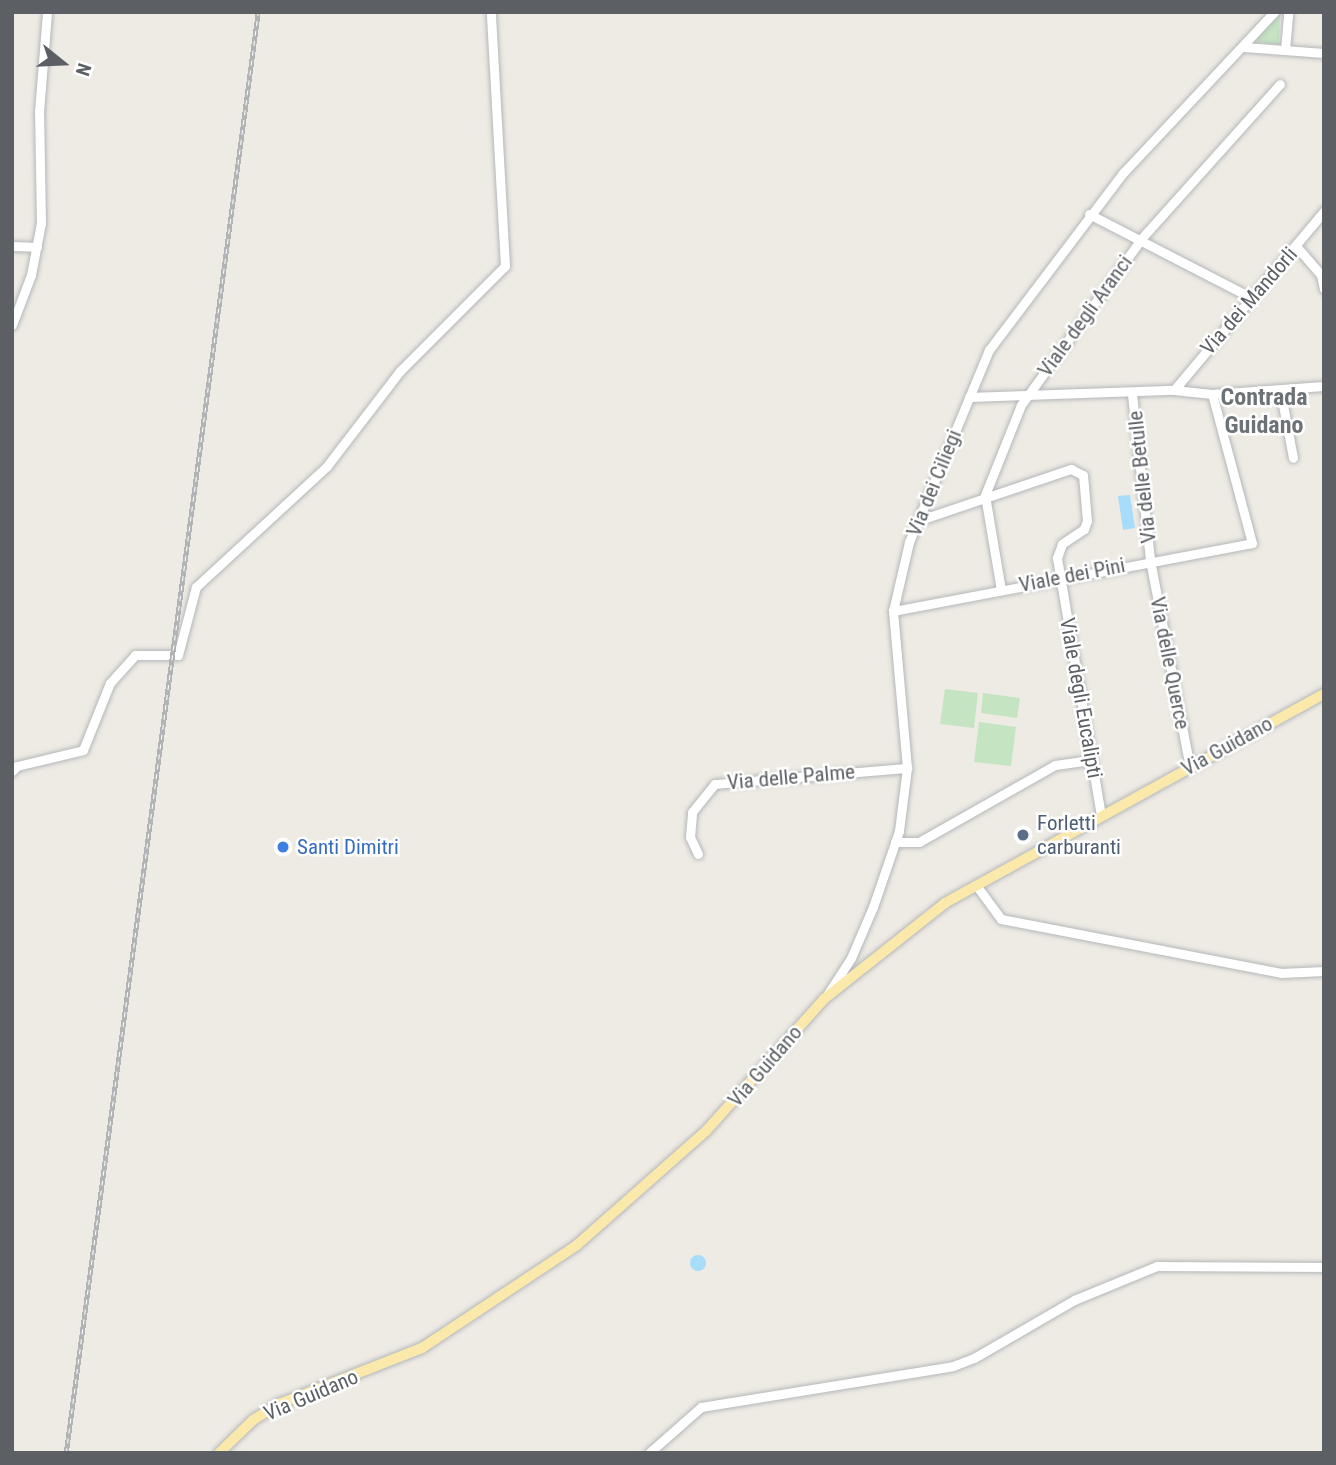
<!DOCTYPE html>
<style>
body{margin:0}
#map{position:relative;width:1336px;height:1465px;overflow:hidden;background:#eeebe4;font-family:"Roboto Condensed",sans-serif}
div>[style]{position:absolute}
.green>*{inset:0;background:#c4e4c2}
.water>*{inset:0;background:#a7dcfb}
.round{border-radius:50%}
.roads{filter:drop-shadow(0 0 2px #b4b7ba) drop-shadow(0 0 2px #b4b7ba)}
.minor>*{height:9px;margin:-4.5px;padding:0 4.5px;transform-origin:4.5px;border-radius:4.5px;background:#fff}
.major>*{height:10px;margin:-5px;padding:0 5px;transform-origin:5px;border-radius:5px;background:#fbe9ac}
.rail>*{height:4.5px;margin-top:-2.25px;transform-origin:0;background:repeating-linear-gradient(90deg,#fff 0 5px,#b2b3b4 0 10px);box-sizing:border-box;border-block:2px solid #b2b3b4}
.dots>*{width:19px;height:19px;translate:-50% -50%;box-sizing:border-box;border:4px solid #fff;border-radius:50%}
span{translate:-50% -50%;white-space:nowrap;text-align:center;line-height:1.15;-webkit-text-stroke:5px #fff;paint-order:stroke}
.street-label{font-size:21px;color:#5c6064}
.service-label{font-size:21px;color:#4e5e75}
.left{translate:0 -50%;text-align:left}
.shop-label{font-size:21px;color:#366cbe}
.quarter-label{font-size:24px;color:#6d7276;font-weight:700}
.frame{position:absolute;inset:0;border:14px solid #5c6064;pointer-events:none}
.north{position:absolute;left:28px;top:28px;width:70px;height:70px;-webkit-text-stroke:5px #fff;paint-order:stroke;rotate:108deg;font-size:19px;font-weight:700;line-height:28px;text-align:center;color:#5c6064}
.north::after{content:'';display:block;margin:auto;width:24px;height:32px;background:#5c6064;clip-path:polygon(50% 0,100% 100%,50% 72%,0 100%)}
</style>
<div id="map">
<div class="green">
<div style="clip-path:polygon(1280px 12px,1279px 45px,1258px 42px,1257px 39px)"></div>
<div style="clip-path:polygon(945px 689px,978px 693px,974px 728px,940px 724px)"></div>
<div style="clip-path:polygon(983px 693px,1020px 698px,1017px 718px,981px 713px)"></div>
<div style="clip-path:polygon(979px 722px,1016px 727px,1011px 766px,974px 762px)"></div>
</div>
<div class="water">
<div style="clip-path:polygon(1130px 495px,1135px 528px,1123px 530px,1118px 496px)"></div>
<div class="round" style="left:690px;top:1255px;width:16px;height:16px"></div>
</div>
<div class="roads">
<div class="minor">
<div style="left:1244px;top:47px;width:80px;rotate:4.3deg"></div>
<div style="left:1285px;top:50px;width:38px;rotate:-85deg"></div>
<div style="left:1089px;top:214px;width:179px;rotate:27.3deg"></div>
<div style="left:12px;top:246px;width:25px;rotate:2deg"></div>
<div style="left:1296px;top:246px;width:38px;rotate:49deg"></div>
<div style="left:1321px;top:275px;width:14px;rotate:78deg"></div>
<div style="left:12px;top:325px;width:53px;rotate:-69.2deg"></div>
<div style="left:31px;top:275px;width:53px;rotate:-79.1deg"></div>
<div style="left:41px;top:223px;width:111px;rotate:-91deg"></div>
<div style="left:39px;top:112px;width:100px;rotate:-85.4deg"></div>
<div style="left:1280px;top:389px;width:70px;rotate:79.3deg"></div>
<div style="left:1174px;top:390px;width:234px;rotate:-50deg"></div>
<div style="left:1132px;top:394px;width:167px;rotate:83.8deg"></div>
<div style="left:1150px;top:560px;width:211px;rotate:79.1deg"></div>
<div style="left:969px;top:397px;width:205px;rotate:-2deg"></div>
<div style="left:1174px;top:390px;width:38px;rotate:6deg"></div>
<div style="left:1212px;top:394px;width:112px;rotate:-4.1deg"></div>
<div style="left:917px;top:521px;width:163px;rotate:-18.7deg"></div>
<div style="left:1071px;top:469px;width:13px;rotate:27deg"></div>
<div style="left:1083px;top:475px;width:46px;rotate:85deg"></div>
<div style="left:1087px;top:521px;width:9px;rotate:111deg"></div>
<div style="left:1084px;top:529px;width:27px;rotate:146deg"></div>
<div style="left:1062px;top:544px;width:15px;rotate:110deg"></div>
<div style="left:1057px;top:558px;width:261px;rotate:80.3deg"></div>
<div style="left:1001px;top:590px;width:96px;rotate:-99.6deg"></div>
<div style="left:985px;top:495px;width:97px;rotate:-68.2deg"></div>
<div style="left:1021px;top:405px;width:205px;rotate:-54.1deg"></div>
<div style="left:1141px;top:239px;width:208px;rotate:-48.1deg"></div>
<div style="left:893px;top:611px;width:365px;rotate:-10.7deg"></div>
<div style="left:1252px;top:543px;width:154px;rotate:-105deg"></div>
<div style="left:12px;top:771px;width:7px;rotate:-45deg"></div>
<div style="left:17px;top:766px;width:68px;rotate:-13.6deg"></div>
<div style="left:83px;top:750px;width:72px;rotate:-68.1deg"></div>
<div style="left:110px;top:683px;width:38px;rotate:-48deg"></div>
<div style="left:135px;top:655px;width:43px"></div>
<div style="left:178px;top:655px;width:70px;rotate:-75.2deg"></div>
<div style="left:196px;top:587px;width:178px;rotate:-42.7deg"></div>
<div style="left:327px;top:466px;width:120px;rotate:-52.5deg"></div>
<div style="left:400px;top:371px;width:148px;rotate:-45deg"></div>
<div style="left:505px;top:266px;width:254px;rotate:-93.2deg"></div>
<div style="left:895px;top:842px;width:24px"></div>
<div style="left:919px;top:842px;width:156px;rotate:-29.5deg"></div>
<div style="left:1055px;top:765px;width:36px;rotate:-8deg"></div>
<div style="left:698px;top:854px;width:19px;rotate:-115deg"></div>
<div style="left:690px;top:837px;width:25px;rotate:-85deg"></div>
<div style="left:692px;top:812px;width:36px;rotate:-51deg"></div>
<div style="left:715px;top:784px;width:193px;rotate:-4.8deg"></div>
<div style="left:976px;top:885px;width:42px;rotate:53.7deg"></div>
<div style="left:1001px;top:919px;width:285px;rotate:10.9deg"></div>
<div style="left:1281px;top:973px;width:43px;rotate:-2.7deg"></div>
<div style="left:827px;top:995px;width:44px;rotate:-57deg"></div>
<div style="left:851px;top:958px;width:56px;rotate:-66.7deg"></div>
<div style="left:873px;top:907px;width:80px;rotate:-71.1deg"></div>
<div style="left:899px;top:831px;width:64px;rotate:-82.8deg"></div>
<div style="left:907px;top:768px;width:158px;rotate:-95.1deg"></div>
<div style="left:893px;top:611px;width:71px;rotate:-76.9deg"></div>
<div style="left:909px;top:542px;width:208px;rotate:-67.4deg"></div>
<div style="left:989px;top:350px;width:222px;rotate:-52.9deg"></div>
<div style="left:1123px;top:173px;width:221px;rotate:-46.8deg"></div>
<div style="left:649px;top:1453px;width:69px;rotate:-41.5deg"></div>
<div style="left:701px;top:1407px;width:255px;rotate:-9.2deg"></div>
<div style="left:953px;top:1366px;width:22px;rotate:-21deg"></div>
<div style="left:974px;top:1358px;width:116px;rotate:-30.1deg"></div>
<div style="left:1074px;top:1300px;width:90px;rotate:-22.3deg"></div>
<div style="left:1157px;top:1266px;width:167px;rotate:0.3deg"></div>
</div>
<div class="major">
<div style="left:219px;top:1453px;width:47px;rotate:-44.1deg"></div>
<div style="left:253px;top:1420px;width:31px;rotate:-32deg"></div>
<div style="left:279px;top:1404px;width:154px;rotate:-21.4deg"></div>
<div style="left:422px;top:1348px;width:186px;rotate:-33.6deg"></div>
<div style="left:577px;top:1245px;width:172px;rotate:-41.5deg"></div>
<div style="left:706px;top:1131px;width:177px;rotate:-48.2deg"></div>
<div style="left:824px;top:999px;width:154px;rotate:-38.4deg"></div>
<div style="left:945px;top:903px;width:433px;rotate:-28.9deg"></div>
</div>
</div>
<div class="rail">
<div style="left:66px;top:1453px;width:1454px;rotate:-82.41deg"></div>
</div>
<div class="dots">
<div style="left:1023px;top:835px;background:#5c6f8a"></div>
<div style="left:283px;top:847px;background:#3f7fe0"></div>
</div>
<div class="street-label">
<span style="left:1249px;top:301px;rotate:-49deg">Via dei Mandorli</span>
<span style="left:1085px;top:316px;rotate:-54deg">Viale degli Aranci</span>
<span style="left:1142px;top:477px;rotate:-96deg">Via delle Betulle</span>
<span style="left:934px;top:483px;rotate:-68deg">Via dei Ciliegi</span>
<span style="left:1072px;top:575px;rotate:-11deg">Viale dei Pini</span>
<span style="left:1170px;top:663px;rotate:79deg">Via delle Querce</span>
<span style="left:1081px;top:698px;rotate:80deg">Viale degli Eucalipti</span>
<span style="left:1227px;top:746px;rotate:-29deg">Via Guidano</span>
<span style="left:791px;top:777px;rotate:-5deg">Via delle Palme</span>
<span style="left:765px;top:1066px;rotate:-49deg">Via Guidano</span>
<span style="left:311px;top:1395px;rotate:-23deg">Via Guidano</span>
</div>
<div class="service-label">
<span class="left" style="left:1037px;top:835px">Forletti<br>carburanti</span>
</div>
<div class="shop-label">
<span class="left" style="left:297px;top:847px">Santi Dimitri</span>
</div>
<div class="quarter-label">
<span style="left:1264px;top:412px">Contrada<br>Guidano</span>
</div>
<div class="frame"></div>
<div class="north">N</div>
</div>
